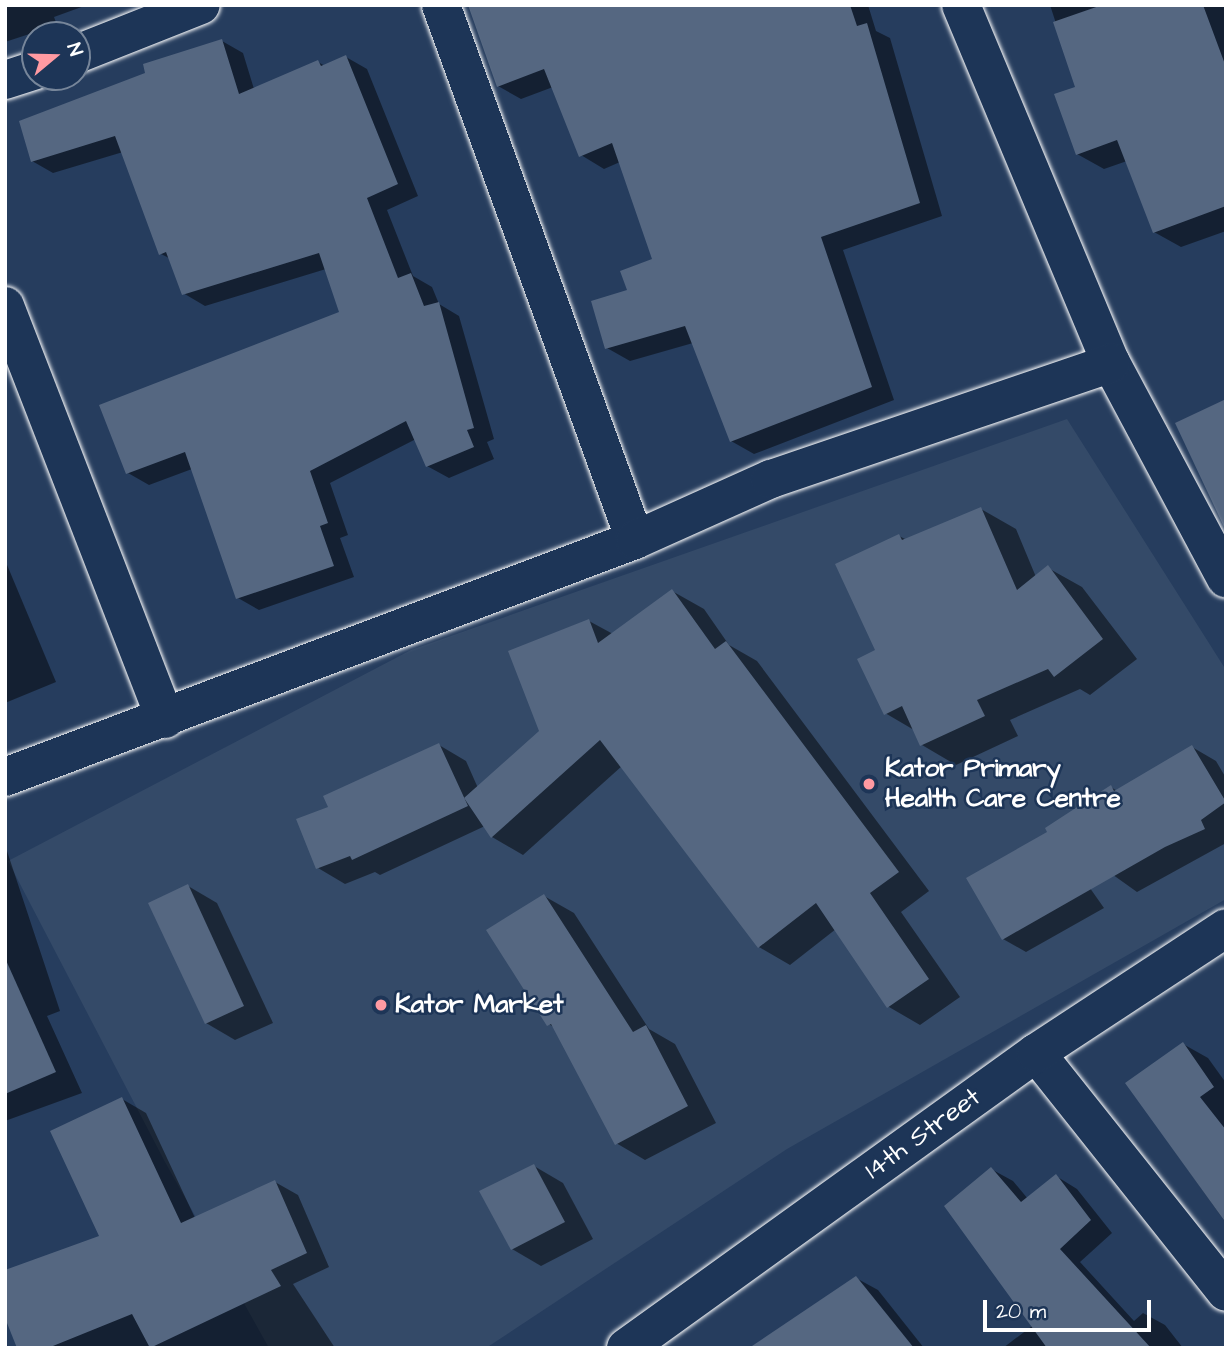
<!DOCTYPE html>
<style>
body{margin:0}
#map{position:relative;width:1231px;height:1353px;overflow:hidden;background:#263d5e;font-family:"Architects Daughter",sans-serif}
div>[style]{position:absolute}
.built>*{inset:0;background:#344a68}
.shadow>*{inset:0;background:#0007}
.building>*{inset:0;background:#556781}
.roads{filter:drop-shadow(0 0 2px #fff) drop-shadow(0 0 2px #fff)}
.minor>*{height:38px;margin:-19px;padding:0 19px;transform-origin:19px;border-radius:19px;background:#1d3557}
.dots>*{width:19px;height:19px;translate:-50% -50%;box-sizing:border-box;border:4px solid #1d3557;border-radius:50%}
span{translate:-50% -50%;white-space:nowrap;text-align:center;line-height:1.15;-webkit-text-stroke:5px #1d3557;paint-order:stroke}
.poi-label{font-size:26px;color:#fff;font-weight:700}
.left{translate:0 -50%;text-align:left}
.street-label{font-size:26px;color:#fff}
.frame{position:absolute;inset:0;border:7px solid #fff;pointer-events:none}
.north{position:absolute;left:21px;top:21px;width:70px;height:70px;box-sizing:border-box;background:#1d3557;border:2px solid #77869a;border-radius:50%;rotate:71deg;font-size:19px;font-weight:700;line-height:28px;text-align:center;color:#fff}
.north::after{content:'';display:block;margin:auto;width:24px;height:32px;background:#ff9aa2;clip-path:polygon(50% 0,100% 100%,50% 72%,0 100%)}
.scale{position:absolute;left:983px;top:1300px;width:168px;height:32px;box-sizing:border-box;border:4px solid #fff;border-top:0;padding-left:9px;font-size:21px;line-height:24px;white-space:nowrap;color:#fff;-webkit-text-stroke:5px #1d3557;paint-order:stroke}
</style>
<div id="map">
<div class="built">
<div style="clip-path:polygon(1067px 419px,1226px 670px,1226px 899px,787px 1149px,486px 1348px,269px 1348px,165px 1162px,8px 861px,411px 650px)"></div>
</div>
<div class="shadow">
<div style="clip-path:polygon(5px 5px,87px 5px,54px 17px,57px 25px,5px 42px)"></div>
<div style="clip-path:polygon(470px 5px,868px 5px,876px 31px,890px 38px,942px 216px,843px 250px,894px 400px,754px 454px,731px 441px,693px 343px,630px 361px,607px 348px,629px 291px,654px 260px,620px 162px,604px 169px,581px 155px,553px 87px,521px 99px,498px 86px)"></div>
<div style="clip-path:polygon(1050px 5px,1226px 5px,1226px 231px,1181px 247px,1154px 232px,1127px 161px,1104px 169px,1077px 154px,1077px 88px)"></div>
<div style="clip-path:polygon(222px 41px,243px 53px,254px 89px,318px 62px,325px 66px,346px 57px,367px 69px,418px 196px,387px 210px,413px 276px,432px 287px,439px 304px,459px 316px,494px 439px,487px 442px,494px 459px,449px 478px,427px 466px,416px 439px,330px 483px,348px 535px,340px 538px,354px 577px,259px 610px,238px 598px,192px 469px,149px 485px,128px 473px,341px 313px,326px 269px,205px 306px,183px 293px,171px 259px,161px 254px,123px 152px,53px 173px,32px 161px,148px 74px)"></div>
<div style="clip-path:polygon(981px 509px,1016px 529px,1036px 577px,1048px 568px,1082px 587px,1137px 659px,1090px 695px,1080px 689px,1010px 720px,1018px 736px,956px 765px,922px 745px,914px 730px,885px 713px,878px 651px,899px 536px,907px 540px)"></div>
<div style="clip-path:polygon(5px 560px,56px 682px,5px 703px)"></div>
<div style="clip-path:polygon(672px 591px,704px 609px,729px 645px,757px 661px,929px 891px,901px 912px,960px 997px,920px 1025px,889px 1007px,836px 929px,790px 965px,759px 947px,622px 766px,523px 855px,492px 837px,485px 826px,380px 875px,375px 872px,345px 884px,318px 868px,330px 808px,439px 745px,466px 761px,478px 788px,541px 731px,589px 621px,613px 634px)"></div>
<div style="clip-path:polygon(1192px 747px,1216px 761px,1226px 778px,1226px 843px,1137px 892px,1102px 867px,1085px 881px,1104px 908px,1026px 952px,1003px 939px,1060px 826px,1111px 787px,1117px 791px)"></div>
<div style="clip-path:polygon(5px 845px,60px 1011px,47px 1016px,82px 1093px,5px 1121px)"></div>
<div style="clip-path:polygon(188px 886px,217px 903px,273px 1023px,235px 1040px,206px 1023px)"></div>
<div style="clip-path:polygon(544px 896px,574px 913px,649px 1029px,675px 1044px,716px 1123px,645px 1160px,616px 1143px,555px 1028px,549px 1024px)"></div>
<div style="clip-path:polygon(1183px 1044px,1208px 1058px,1226px 1083px,1226px 1223px,1127px 1084px)"></div>
<div style="clip-path:polygon(122px 1099px,146px 1113px,195px 1218px,275px 1182px,298px 1195px,329px 1267px,293px 1284px,335px 1348px,19px 1348px,101px 1237px)"></div>
<div style="clip-path:polygon(534px 1166px,563px 1183px,593px 1239px,541px 1266px,512px 1249px)"></div>
<div style="clip-path:polygon(991px 1169px,1013px 1181px,1028px 1199px,1056px 1176px,1077px 1189px,1112px 1233px,1080px 1262px,1134px 1321px,1143px 1313px,1165px 1325px,1183px 1348px,1003px 1348px,1032px 1326px)"></div>
<div style="clip-path:polygon(856px 1278px,878px 1290px,924px 1348px,754px 1348px)"></div>
</div>
<div class="building">
<div style="clip-path:polygon(468px 5px,850px 5px,857px 26px,867px 23px,920px 203px,821px 237px,872px 387px,730px 442px,685px 326px,605px 349px,591px 301px,627px 290px,620px 271px,652px 259px,612px 143px,579px 157px,544px 69px,497px 87px)"></div>
<div style="clip-path:polygon(1102px 5px,1203px 5px,1226px 67px,1226px 206px,1153px 233px,1117px 140px,1076px 155px,1054px 94px,1075px 87px,1053px 22px)"></div>
<div style="clip-path:polygon(222px 39px,239px 94px,318px 60px,321px 66px,346px 55px,398px 184px,367px 198px,398px 278px,411px 273px,424px 306px,439px 302px,474px 428px,467px 430px,474px 447px,426px 467px,406px 421px,310px 471px,328px 523px,320px 526px,334px 566px,236px 599px,185px 452px,126px 474px,99px 405px,339px 312px,319px 253px,182px 295px,166px 252px,159px 255px,115px 136px,31px 162px,19px 121px,145px 73px,143px 64px)"></div>
<div style="clip-path:polygon(1226px 399px,1226px 531px,1175px 423px)"></div>
<div style="clip-path:polygon(981px 507px,1017px 590px,1048px 565px,1103px 639px,1054px 677px,1048px 669px,977px 700px,985px 716px,920px 746px,902px 706px,884px 715px,857px 659px,875px 650px,835px 564px,899px 534px,902px 540px)"></div>
<div style="clip-path:polygon(672px 589px,715px 649px,726px 641px,899px 872px,870px 893px,929px 979px,887px 1008px,816px 903px,758px 948px,600px 740px,491px 838px,464px 798px,539px 731px,508px 651px,589px 619px,598px 643px)"></div>
<div style="clip-path:polygon(439px 743px,468px 806px,352px 860px,350px 856px,316px 869px,296px 819px,328px 807px,323px 796px)"></div>
<div style="clip-path:polygon(1192px 745px,1226px 802px,1201px 820px,1205px 829px,1165px 847px,1002px 940px,966px 878px,1047px 832px,1045px 828px,1111px 785px,1114px 791px)"></div>
<div style="clip-path:polygon(188px 884px,244px 1006px,205px 1024px,148px 903px)"></div>
<div style="clip-path:polygon(544px 894px,633px 1032px,646px 1025px,688px 1106px,615px 1145px,551px 1024px,547px 1026px,486px 930px)"></div>
<div style="clip-path:polygon(5px 958px,56px 1072px,5px 1094px)"></div>
<div style="clip-path:polygon(1183px 1042px,1214px 1087px,1200px 1097px,1226px 1130px,1226px 1223px,1125px 1083px)"></div>
<div style="clip-path:polygon(122px 1097px,181px 1223px,275px 1180px,307px 1253px,271px 1270px,281px 1286px,150px 1348px,132px 1314px,48px 1348px,17px 1348px,5px 1318px,5px 1270px,99px 1236px,50px 1131px)"></div>
<div style="clip-path:polygon(534px 1164px,565px 1222px,511px 1250px,479px 1191px)"></div>
<div style="clip-path:polygon(991px 1167px,1021px 1202px,1056px 1174px,1091px 1220px,1060px 1249px,1151px 1348px,1047px 1348px,944px 1206px)"></div>
<div style="clip-path:polygon(856px 1276px,914px 1348px,749px 1348px)"></div>
</div>
<div class="roads">
<div class="minor">
<div style="left:441px;top:5px;width:569px;rotate:70.07deg"></div>
<div style="left:961px;top:5px;width:388px;rotate:67.3deg"></div>
<div style="left:1111px;top:363px;width:244px;rotate:61.9deg"></div>
<div style="left:77px;top:54px;width:133px;rotate:-21.6deg"></div>
<div style="left:5px;top:80px;width:32px;rotate:-18deg"></div>
<div style="left:5px;top:306px;width:443px;rotate:68.8deg"></div>
<div style="left:5px;top:777px;width:673px;rotate:-20.62deg"></div>
<div style="left:635px;top:540px;width:149px;rotate:-24.2deg"></div>
<div style="left:771px;top:479px;width:359px;rotate:-18.8deg"></div>
<div style="left:1036px;top:1053px;width:305px;rotate:51.5deg"></div>
<div style="left:626px;top:1348px;width:505px;rotate:-35.74deg"></div>
<div style="left:1036px;top:1053px;width:227px;rotate:-33.3deg"></div>
</div>
</div>
<div class="dots">
<div style="left:869px;top:784px;background:#ff9aa2"></div>
<div style="left:381px;top:1005px;background:#ff9aa2"></div>
</div>
<div class="poi-label">
<span class="left" style="left:885px;top:784px">Kator Primary<br>Health Care Centre</span>
<span class="left" style="left:395px;top:1005px">Kator Market</span>
</div>
<div class="street-label">
<span style="left:923px;top:1134px;rotate:-36deg">14th Street</span>
</div>
<div class="frame"></div>
<div class="north">N</div>
<div class="scale">20 m</div>
</div>
